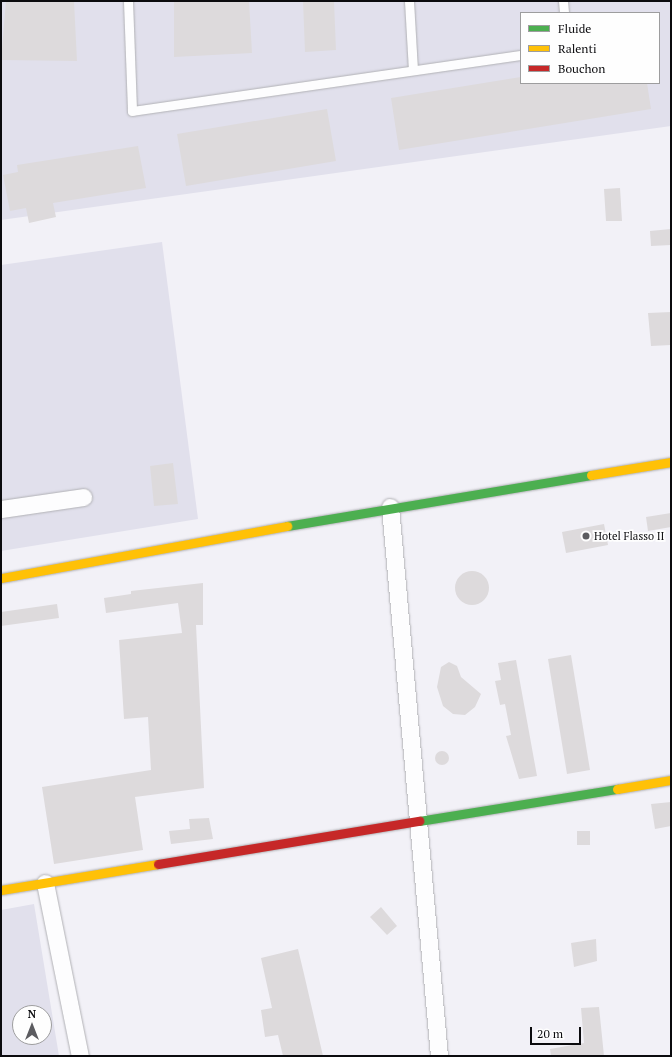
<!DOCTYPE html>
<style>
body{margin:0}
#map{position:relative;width:672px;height:1057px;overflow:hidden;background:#f2f1f7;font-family:"PT Serif",serif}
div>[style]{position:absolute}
.built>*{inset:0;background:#e1e0ec}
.building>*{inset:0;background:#dddadc}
.round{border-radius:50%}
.roads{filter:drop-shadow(0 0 1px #b1b1b5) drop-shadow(0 0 1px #b1b1b5)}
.lane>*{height:9px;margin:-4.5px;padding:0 4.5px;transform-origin:4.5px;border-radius:4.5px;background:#fdfdfe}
.street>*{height:17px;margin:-8.5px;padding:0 8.5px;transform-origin:8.5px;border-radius:8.5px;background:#fdfdfe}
.fast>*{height:9px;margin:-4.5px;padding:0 4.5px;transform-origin:4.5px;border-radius:4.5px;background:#4caf50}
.slow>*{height:9px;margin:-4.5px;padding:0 4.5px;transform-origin:4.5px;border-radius:4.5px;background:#ffc107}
.jam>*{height:9px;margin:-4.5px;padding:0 4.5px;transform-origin:4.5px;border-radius:4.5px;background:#c62828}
.dots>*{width:11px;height:11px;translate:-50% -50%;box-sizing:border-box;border:2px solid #fefefe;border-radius:50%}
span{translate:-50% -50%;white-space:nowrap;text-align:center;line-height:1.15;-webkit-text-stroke:3.5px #fefefe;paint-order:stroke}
.poi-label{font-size:11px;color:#0b0b0e}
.left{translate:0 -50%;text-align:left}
.frame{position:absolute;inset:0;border:2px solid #0b0b0e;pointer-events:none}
.legend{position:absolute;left:520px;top:12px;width:140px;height:72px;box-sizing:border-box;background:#fefefe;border:1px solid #9d9d9e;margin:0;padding:5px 7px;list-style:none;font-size:12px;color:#0b0b0e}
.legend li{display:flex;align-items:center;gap:8px;height:20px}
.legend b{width:20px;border:1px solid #9d9d9e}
.north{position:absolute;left:12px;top:1005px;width:40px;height:40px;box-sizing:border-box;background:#fefefe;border:1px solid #9d9d9e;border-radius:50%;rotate:0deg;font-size:11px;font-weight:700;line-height:16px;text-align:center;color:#0b0b0e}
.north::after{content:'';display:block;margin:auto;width:14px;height:18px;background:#5c5c60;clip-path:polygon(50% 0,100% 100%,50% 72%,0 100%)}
.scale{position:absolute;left:530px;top:1027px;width:51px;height:18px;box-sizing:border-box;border:2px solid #0b0b0e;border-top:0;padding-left:5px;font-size:12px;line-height:14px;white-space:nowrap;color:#0b0b0e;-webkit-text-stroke:3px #fefefe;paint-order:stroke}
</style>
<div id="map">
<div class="built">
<div style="clip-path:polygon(evenodd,1px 1px,671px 1px,671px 126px,1px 220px,1px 1px,521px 13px,659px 13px,659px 83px,521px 83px,521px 13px)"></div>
<div style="clip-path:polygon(162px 242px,198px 519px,1px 551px,1px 265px)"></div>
<div style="clip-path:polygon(evenodd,34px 904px,59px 1056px,1px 1056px,1px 910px,34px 904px,20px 1013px,44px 1013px,44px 1037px,20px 1037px,20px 1013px)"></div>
</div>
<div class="building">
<div style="clip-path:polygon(6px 1px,74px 1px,77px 61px,1px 60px)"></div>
<div style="clip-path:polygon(174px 1px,249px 1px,252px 53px,174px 57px)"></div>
<div style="clip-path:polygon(303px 1px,334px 1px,336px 50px,305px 52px)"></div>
<div style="clip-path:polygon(521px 77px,521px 83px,647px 83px,651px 109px,399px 150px,391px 98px)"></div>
<div style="clip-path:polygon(327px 109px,336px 161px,186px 186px,177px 134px)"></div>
<div style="clip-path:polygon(138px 146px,146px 188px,53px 203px,56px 217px,29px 223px,26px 208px,10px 211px,3px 175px,18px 172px,17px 165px)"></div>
<div style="clip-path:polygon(620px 188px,622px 221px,606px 221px,604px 189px)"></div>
<div style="clip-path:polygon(671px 229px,671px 245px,651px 246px,650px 231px)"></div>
<div style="clip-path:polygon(671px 312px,671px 345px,651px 346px,648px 313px)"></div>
<div style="clip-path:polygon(173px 463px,178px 504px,154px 506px,150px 466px)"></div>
<div style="clip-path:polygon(671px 513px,671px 527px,648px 531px,646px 517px)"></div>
<div style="clip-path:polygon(604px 524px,608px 545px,566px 553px,562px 532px)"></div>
<div class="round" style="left:455px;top:571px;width:34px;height:34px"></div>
<div style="clip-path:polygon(203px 583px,203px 625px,196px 625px,204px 788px,135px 797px,143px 850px,54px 864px,42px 787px,151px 770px,148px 717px,124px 719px,119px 640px,182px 633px,178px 603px,106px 613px,104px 598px,131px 594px,131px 591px)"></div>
<div style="clip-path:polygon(57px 604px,59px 618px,1px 626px,1px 612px)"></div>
<div style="clip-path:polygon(571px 655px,590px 770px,567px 774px,548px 659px)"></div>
<div style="clip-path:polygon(516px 660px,537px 776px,519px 779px,506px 736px,511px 735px,505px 704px,500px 705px,495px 681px,501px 680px,498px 663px)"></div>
<div style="clip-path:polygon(449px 662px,457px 666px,461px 677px,481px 694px,475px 707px,465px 715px,453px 714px,443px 706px,437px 687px,441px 667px)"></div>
<div class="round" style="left:435px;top:751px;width:14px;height:14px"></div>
<div style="clip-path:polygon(671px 802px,671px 826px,655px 829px,651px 804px)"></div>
<div style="clip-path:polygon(209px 818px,213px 839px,171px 844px,169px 831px,190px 829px,189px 819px)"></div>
<div style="clip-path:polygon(577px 831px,590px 831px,590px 845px,577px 845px)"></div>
<div style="clip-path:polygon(381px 907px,397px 926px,387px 935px,370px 917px)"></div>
<div style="clip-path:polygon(596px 939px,597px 961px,574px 967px,571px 943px)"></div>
<div style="clip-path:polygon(298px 949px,304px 974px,323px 1056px,283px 1056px,278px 1035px,265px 1037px,261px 1010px,272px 1008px,261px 958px)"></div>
<div style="clip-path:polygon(599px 1007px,604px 1056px,551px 1056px,550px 1049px,584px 1043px,581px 1008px)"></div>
</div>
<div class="roads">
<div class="lane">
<div style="left:128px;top:1px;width:110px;rotate:87.9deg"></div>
<div style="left:132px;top:111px;width:393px;rotate:-8.2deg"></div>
<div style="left:409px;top:1px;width:69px;rotate:86.7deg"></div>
<div style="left:563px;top:1px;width:12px;rotate:85deg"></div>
</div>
<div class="street">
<div style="left:390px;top:507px;width:551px;rotate:84.9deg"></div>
<div style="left:1px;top:509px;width:83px;rotate:-8.3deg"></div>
<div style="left:45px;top:883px;width:177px;rotate:78.6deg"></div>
</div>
<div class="fast">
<div style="left:287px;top:526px;width:308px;rotate:-9.5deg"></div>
<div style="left:419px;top:821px;width:201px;rotate:-9.2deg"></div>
</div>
<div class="slow">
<div style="left:591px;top:475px;width:81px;rotate:-9.2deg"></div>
<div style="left:1px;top:578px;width:291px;rotate:-10.3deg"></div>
<div style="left:617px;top:789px;width:55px;rotate:-9.5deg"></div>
<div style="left:1px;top:890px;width:159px;rotate:-9.4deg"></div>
</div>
<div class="jam">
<div style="left:158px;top:864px;width:265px;rotate:-9.4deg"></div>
</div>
</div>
<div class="dots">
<div style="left:586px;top:536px;background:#5c5c60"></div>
</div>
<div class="poi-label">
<span class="left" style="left:594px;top:536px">Hotel Flasso II</span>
</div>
<div class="frame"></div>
<ul class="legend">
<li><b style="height:5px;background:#4caf50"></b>Fluide</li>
<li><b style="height:5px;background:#ffc107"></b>Ralenti</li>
<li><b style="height:5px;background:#c62828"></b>Bouchon</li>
</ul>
<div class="north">N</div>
<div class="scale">20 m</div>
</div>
